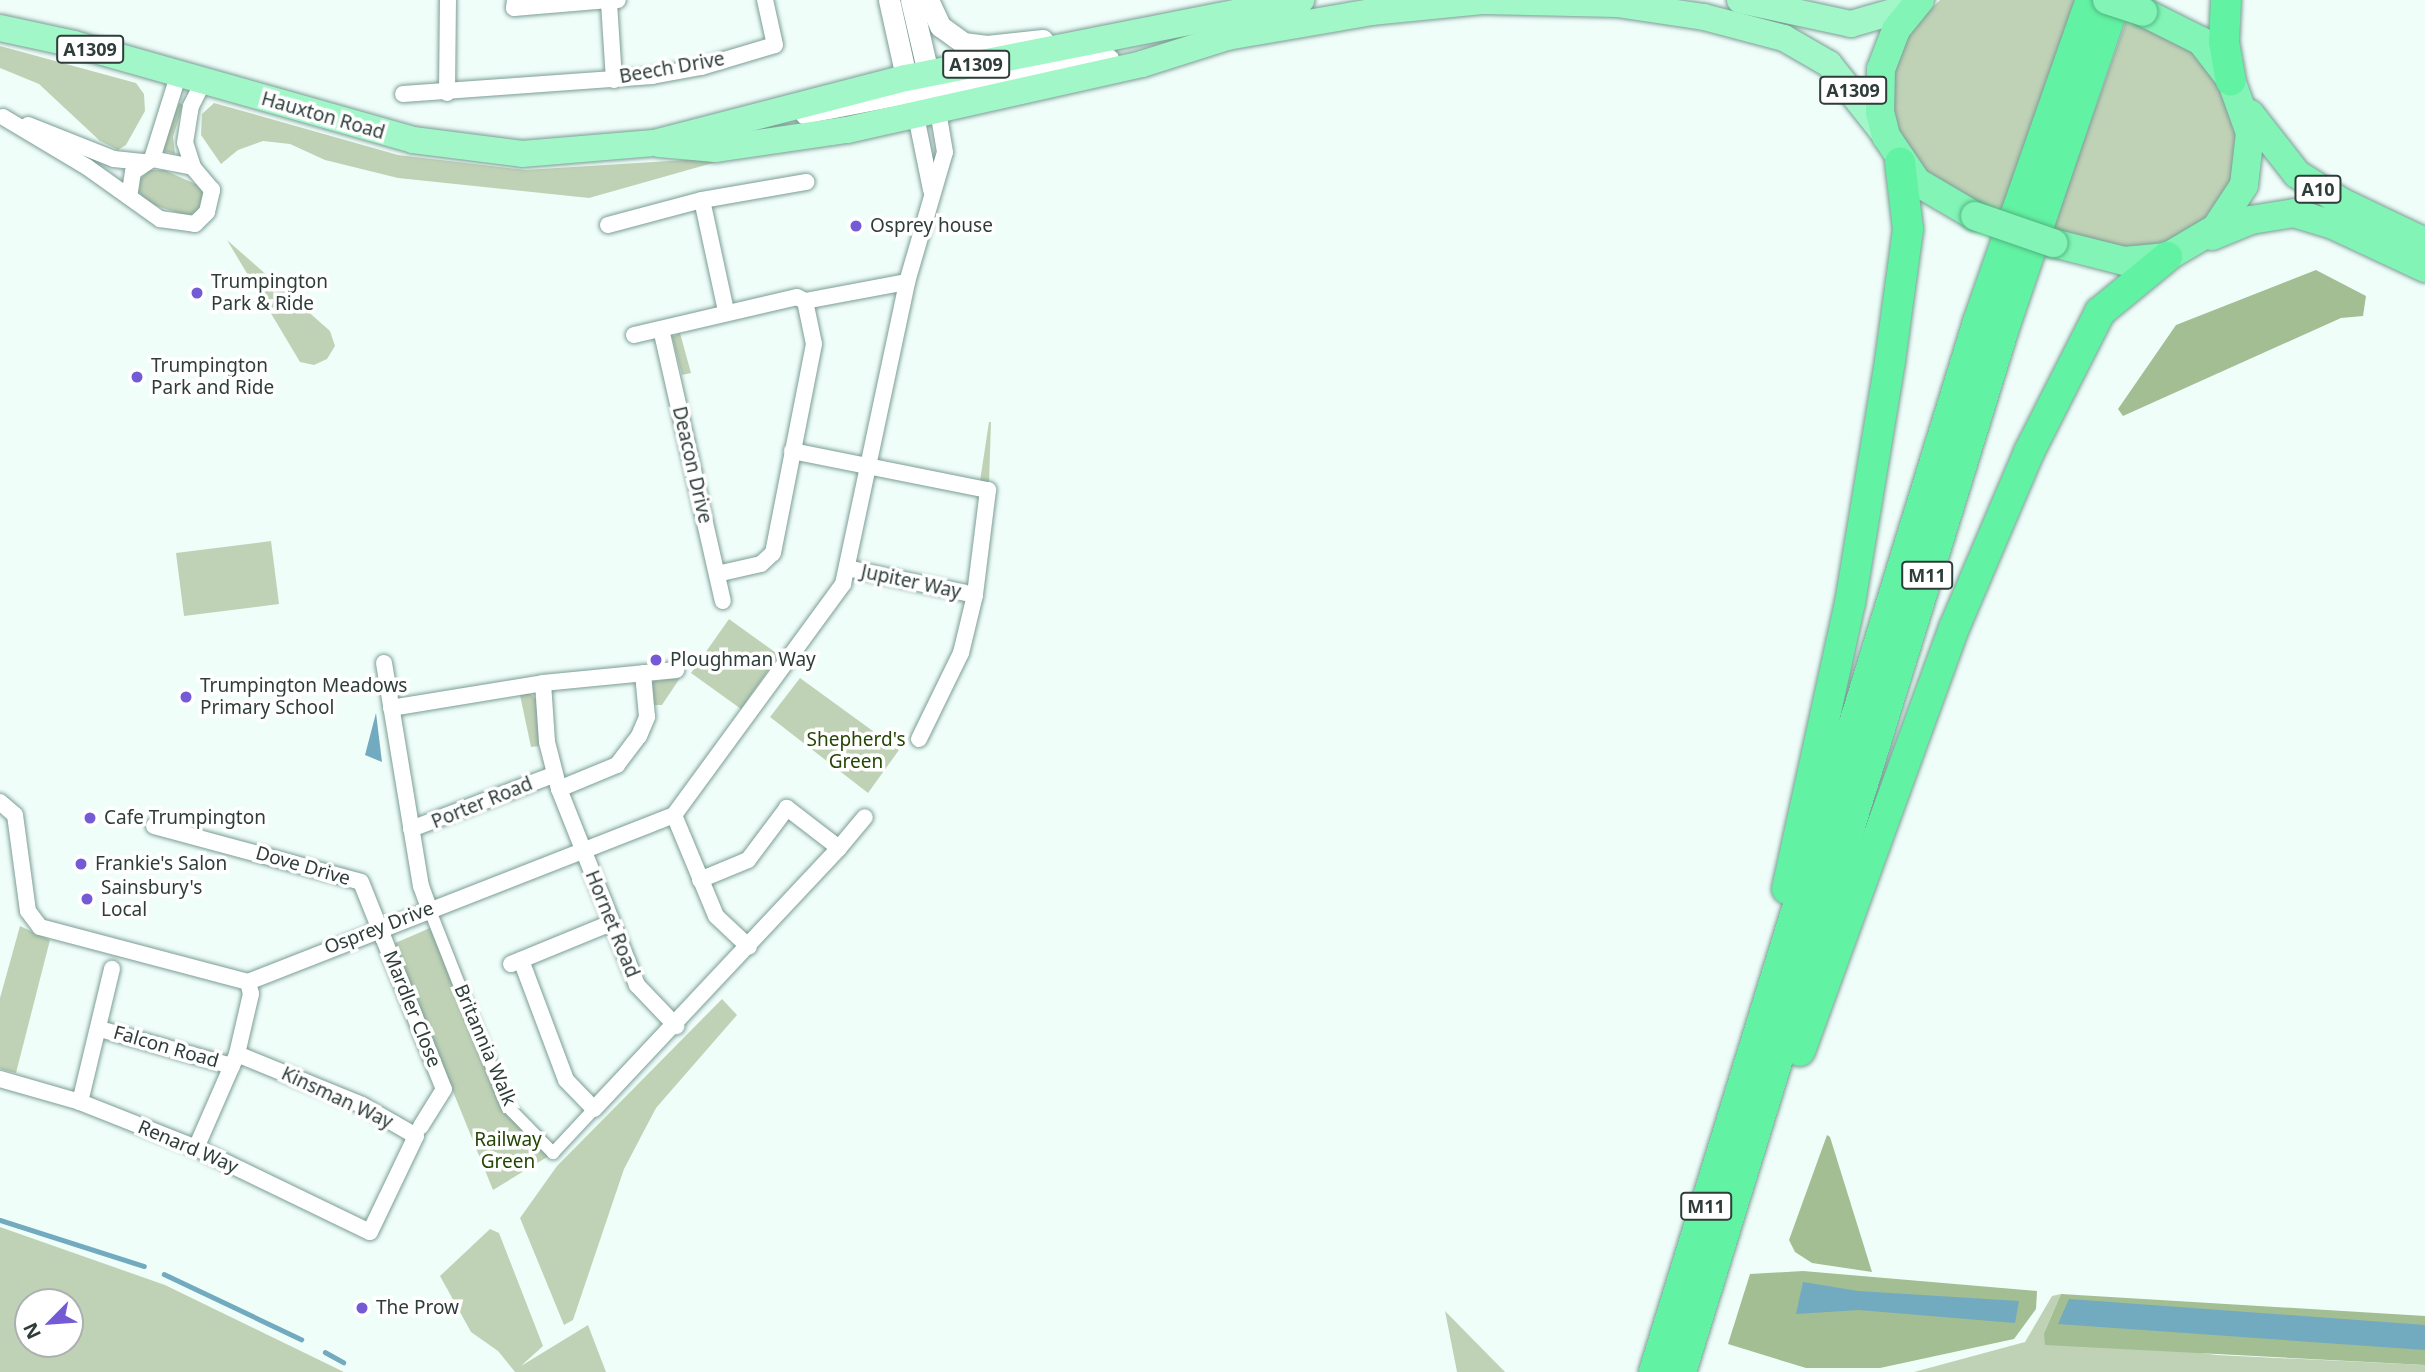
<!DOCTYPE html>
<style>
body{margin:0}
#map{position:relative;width:2425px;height:1372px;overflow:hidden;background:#f0fefa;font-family:"Noto Sans",sans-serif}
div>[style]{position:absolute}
.green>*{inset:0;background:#c0d2b6}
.forest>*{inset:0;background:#a3be93}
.water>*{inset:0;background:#72aabf}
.stream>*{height:4.5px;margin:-2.25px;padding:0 2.25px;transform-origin:2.25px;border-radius:2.25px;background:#72aabf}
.roads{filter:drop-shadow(0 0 2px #7b9d95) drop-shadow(0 0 2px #7b9d95)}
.pedestrian>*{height:12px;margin:-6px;padding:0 6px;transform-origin:6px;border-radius:6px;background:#fff}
.minor>*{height:16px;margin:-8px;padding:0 8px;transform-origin:8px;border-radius:8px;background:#fff}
.tertiary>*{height:21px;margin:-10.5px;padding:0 10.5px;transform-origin:10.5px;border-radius:10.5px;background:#fff}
.primary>*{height:26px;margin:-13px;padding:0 13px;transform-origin:13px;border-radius:13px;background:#a1f7c8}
.trunk>*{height:28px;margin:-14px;padding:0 14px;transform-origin:14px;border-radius:14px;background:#82f4b6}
.motorway>*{height:30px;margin:-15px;padding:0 15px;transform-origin:15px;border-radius:15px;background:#62f2a3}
.bridges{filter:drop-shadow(0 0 2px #50b37e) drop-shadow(0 0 2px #50b37e)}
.trunk-bridge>*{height:28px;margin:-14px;padding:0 14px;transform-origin:14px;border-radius:14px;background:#82f4b6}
.dots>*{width:19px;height:19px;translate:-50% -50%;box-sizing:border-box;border:4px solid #fff;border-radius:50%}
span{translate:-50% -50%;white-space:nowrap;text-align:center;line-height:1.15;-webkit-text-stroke:7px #fff;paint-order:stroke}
.shield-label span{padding:2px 5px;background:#fff;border:2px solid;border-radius:5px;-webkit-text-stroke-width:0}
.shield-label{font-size:18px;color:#2e3d3a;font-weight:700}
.street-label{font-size:19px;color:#2e3d3a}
.poi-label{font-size:19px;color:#2e3d3a}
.left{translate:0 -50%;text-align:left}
.park-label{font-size:19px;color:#244505}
.north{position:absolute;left:14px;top:1288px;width:70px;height:70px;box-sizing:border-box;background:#fff;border:2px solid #abb1b0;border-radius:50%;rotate:245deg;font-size:19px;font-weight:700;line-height:28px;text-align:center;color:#2e3d3a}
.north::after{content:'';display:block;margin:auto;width:24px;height:32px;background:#755ad5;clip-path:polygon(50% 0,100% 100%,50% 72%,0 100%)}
</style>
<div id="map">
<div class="green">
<div style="clip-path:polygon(1940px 0,2081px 0,2006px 212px,1958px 198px,1932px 181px,1903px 143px,1893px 113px,1892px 81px,1900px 52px,1914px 26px)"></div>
<div style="clip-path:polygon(2127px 19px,2206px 56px,2240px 127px,2229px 190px,2199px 228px,2141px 253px,2051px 233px)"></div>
<div style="clip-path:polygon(0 46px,136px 83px,144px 94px,145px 111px,126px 145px,118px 150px,100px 141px,39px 84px,0 68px)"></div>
<div style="clip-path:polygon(179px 103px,183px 105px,173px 137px,175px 154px,161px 150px)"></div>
<div style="clip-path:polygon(214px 103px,398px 155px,525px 170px,734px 157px,589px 198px,398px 178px,325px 160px,290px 144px,263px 141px,238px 150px,221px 164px,201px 135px,202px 114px)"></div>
<div style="clip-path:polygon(150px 170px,164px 170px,200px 186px,205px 197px,201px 209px,188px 216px,147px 203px,139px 192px,140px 179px)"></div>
<div style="clip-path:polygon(227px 240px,330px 331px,335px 346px,327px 359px,314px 365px,300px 362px)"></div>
<div style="clip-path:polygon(680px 333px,691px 373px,682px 375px,672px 337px)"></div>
<div style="clip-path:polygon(989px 422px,991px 422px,989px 484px,980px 481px)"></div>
<div style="clip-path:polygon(271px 541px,279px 604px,184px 616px,176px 553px)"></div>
<div style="clip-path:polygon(729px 619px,779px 655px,741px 709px,691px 673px)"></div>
<div style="clip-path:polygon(680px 678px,662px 705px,651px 705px,649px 686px,654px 681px)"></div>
<div style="clip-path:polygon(800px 678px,899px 750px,868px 793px,770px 717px)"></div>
<div style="clip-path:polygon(529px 693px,536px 699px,539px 746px,531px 747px,520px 695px)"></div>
<div style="clip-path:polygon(20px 926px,50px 940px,16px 1073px,0 1069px,0 998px)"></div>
<div style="clip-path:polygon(430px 928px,505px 1110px,552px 1154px,493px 1190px,393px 944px)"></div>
<div style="clip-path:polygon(722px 999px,737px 1015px,656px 1108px,624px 1169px,573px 1320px,564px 1325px,520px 1218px,557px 1166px)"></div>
<div style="clip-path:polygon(evenodd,0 1227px,165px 1285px,344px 1372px,0 1372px,0 1227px,70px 1302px,70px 1344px,28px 1344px,28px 1302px,70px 1302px)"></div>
<div style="clip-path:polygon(490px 1229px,499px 1233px,543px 1346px,521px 1366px,588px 1325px,606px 1372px,515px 1372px,498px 1351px,471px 1332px,440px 1276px)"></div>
<div style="clip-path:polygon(2061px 1294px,2044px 1333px,2217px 1355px,2425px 1365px,2425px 1372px,1914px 1372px,2025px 1342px,2052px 1296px)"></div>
<div style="clip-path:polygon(1445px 1311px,1505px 1372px,1506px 1372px,1457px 1372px)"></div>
</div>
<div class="forest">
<div style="clip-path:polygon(2316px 270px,2366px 296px,2363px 316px,2341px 318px,2123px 416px,2118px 409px,2176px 325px)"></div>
<div style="clip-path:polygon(1827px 1135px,1830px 1137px,1872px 1272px,1812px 1263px,1795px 1252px,1789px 1240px)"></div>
<div style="clip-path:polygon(1803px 1271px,2037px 1291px,2036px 1309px,2014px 1339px,1880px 1368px,1806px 1368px,1728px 1344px,1750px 1274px)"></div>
<div style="clip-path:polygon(2061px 1294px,2425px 1316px,2425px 1365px,2045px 1345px,2044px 1333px)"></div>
</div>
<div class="water">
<div style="clip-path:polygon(376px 713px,382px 762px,365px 755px)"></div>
<div style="clip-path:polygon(1803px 1282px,1858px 1291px,2019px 1301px,2015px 1323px,1859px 1310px,1796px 1314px)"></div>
<div style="clip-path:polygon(2069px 1299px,2425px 1325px,2425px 1350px,2058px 1324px)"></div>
</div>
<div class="stream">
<div style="left:0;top:1220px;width:151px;rotate:17.7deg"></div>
<div style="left:164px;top:1274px;width:152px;rotate:25.4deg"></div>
<div style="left:325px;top:1352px;width:21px;rotate:29deg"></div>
</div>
<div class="roads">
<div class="pedestrian">
<div style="left:429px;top:908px;width:213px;rotate:68.5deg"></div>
<div style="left:507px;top:1106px;width:66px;rotate:45.6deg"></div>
<div style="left:553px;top:1153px;width:60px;rotate:-47deg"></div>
</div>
<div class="minor">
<div style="left:515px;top:0;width:8px;rotate:97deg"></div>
<div style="left:514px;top:8px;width:95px;rotate:-4.8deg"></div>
<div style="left:614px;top:80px;width:78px;rotate:-93.7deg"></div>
<div style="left:609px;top:2px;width:9px;rotate:-13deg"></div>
<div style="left:447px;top:93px;width:93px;rotate:-89.4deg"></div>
<div style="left:403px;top:94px;width:250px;rotate:-4.1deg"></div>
<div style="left:652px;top:76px;width:50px;rotate:-10.4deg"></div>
<div style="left:701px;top:67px;width:77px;rotate:-16.6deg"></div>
<div style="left:775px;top:45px;width:46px;rotate:-102.5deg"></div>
<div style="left:804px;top:116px;width:105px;rotate:-11deg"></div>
<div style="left:907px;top:96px;width:16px;rotate:18deg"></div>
<div style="left:916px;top:116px;width:76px;rotate:78.5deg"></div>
<div style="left:3px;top:117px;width:98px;rotate:30.8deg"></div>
<div style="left:87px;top:167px;width:90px;rotate:35.5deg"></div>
<div style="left:160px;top:219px;width:35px;rotate:8deg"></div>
<div style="left:195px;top:224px;width:17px;rotate:-45deg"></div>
<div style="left:207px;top:212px;width:23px;rotate:-77deg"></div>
<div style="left:212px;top:190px;width:30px;rotate:-130deg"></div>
<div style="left:193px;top:167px;width:42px;rotate:-169deg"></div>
<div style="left:152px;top:159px;width:23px;rotate:146deg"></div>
<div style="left:133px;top:172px;width:24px;rotate:99deg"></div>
<div style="left:28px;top:125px;width:92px;rotate:21.6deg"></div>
<div style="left:114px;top:159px;width:31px;rotate:6deg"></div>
<div style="left:152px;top:159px;width:87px;rotate:-72.6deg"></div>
<div style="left:193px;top:167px;width:25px;rotate:-108deg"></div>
<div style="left:185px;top:143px;width:37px;rotate:-81deg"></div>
<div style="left:191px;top:106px;width:27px;rotate:-63deg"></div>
<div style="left:702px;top:200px;width:114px;rotate:77.8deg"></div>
<div style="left:608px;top:225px;width:97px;rotate:-14.9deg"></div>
<div style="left:702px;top:200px;width:106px;rotate:-9.8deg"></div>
<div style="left:661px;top:329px;width:279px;rotate:77.2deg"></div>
<div style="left:634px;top:335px;width:167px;rotate:-13.1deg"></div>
<div style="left:797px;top:297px;width:9px;rotate:27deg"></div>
<div style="left:805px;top:301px;width:104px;rotate:-10.6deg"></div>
<div style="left:792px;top:451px;width:200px;rotate:11.3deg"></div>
<div style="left:988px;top:490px;width:106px;rotate:97.1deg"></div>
<div style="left:975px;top:595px;width:131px;rotate:-168.1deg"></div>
<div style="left:717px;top:574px;width:45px;rotate:-12.8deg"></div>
<div style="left:761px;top:564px;width:16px;rotate:-43deg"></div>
<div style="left:773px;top:553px;width:213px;rotate:-78.9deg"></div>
<div style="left:814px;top:344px;width:44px;rotate:-101.8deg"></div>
<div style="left:384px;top:663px;width:226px;rotate:80.6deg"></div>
<div style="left:421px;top:886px;width:23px;rotate:70deg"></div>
<div style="left:543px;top:683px;width:59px;rotate:86.1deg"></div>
<div style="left:547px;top:742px;width:49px;rotate:75.7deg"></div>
<div style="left:559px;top:789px;width:211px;rotate:68.3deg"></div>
<div style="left:637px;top:985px;width:57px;rotate:46.4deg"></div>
<div style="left:391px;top:708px;width:154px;rotate:-9.3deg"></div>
<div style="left:543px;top:683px;width:134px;rotate:-5.6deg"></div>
<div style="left:919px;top:739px;width:96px;rotate:-64deg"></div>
<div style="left:961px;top:653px;width:60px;rotate:-76.4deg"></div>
<div style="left:559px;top:789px;width:63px;rotate:-22.5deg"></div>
<div style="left:617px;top:765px;width:36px;rotate:-53deg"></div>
<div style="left:639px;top:736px;width:21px;rotate:-67deg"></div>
<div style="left:647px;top:717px;width:44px;rotate:-95.2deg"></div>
<div style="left:0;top:802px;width:20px;rotate:41deg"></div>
<div style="left:15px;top:815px;width:97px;rotate:82.3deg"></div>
<div style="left:28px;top:911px;width:20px;rotate:53deg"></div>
<div style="left:40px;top:927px;width:215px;rotate:14.8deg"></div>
<div style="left:248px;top:982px;width:458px;rotate:-21.4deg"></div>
<div style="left:674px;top:815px;width:286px;rotate:-53.8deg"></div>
<div style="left:843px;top:584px;width:309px;rotate:-78deg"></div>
<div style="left:907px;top:282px;width:135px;rotate:-73.7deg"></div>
<div style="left:945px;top:152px;width:42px;rotate:-99.7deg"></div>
<div style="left:674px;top:815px;width:109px;rotate:67.4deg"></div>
<div style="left:716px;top:916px;width:45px;rotate:43.2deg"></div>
<div style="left:154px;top:826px;width:214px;rotate:15.1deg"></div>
<div style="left:361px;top:882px;width:223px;rotate:68.2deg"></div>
<div style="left:444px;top:1089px;width:44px;rotate:121.9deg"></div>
<div style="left:411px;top:829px;width:152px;rotate:-20.8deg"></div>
<div style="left:839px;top:848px;width:40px;rotate:-50deg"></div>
<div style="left:521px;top:960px;width:128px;rotate:69.4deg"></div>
<div style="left:566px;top:1080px;width:40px;rotate:46deg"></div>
<div style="left:594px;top:1109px;width:358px;rotate:-46.8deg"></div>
<div style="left:839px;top:848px;width:66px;rotate:-142.4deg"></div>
<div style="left:787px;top:808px;width:65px;rotate:126.9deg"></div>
<div style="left:748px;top:860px;width:52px;rotate:157.4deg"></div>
<div style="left:511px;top:964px;width:108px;rotate:-22.3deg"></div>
<div style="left:100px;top:1029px;width:137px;rotate:15.7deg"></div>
<div style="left:0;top:1079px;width:83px;rotate:16deg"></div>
<div style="left:80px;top:1102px;width:125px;rotate:21.6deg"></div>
<div style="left:196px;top:1148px;width:193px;rotate:25.8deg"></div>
<div style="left:370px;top:1232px;width:106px;rotate:-64.4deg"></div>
<div style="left:416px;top:1136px;width:62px;rotate:-150.1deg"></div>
<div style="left:362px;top:1105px;width:135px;rotate:-157.8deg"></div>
<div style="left:80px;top:1102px;width:137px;rotate:-76.5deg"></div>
<div style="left:196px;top:1148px;width:103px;rotate:-66.4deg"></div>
<div style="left:237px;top:1054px;width:62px;rotate:-76.9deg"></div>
<div style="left:251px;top:994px;width:12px;rotate:-104deg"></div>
</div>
<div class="tertiary">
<div style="left:889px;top:0;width:92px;rotate:77.5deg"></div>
<div style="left:911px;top:0;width:88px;rotate:76.9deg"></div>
<div style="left:928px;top:0;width:29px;rotate:65deg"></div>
<div style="left:940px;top:26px;width:29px;rotate:36deg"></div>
<div style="left:963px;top:43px;width:24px;rotate:7deg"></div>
<div style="left:987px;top:46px;width:56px;rotate:-6.1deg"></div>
<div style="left:906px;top:78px;width:16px;rotate:43deg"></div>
<div style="left:918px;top:89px;width:23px;rotate:2deg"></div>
<div style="left:941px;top:90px;width:170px;rotate:-10.5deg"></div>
</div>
<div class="primary">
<div style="left:1740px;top:0;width:114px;rotate:12.2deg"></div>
<div style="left:1851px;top:24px;width:65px;rotate:-16.2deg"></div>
<div style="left:0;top:28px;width:76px;rotate:12.2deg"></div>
<div style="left:74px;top:44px;width:352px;rotate:15.8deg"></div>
<div style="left:413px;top:140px;width:110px;rotate:7.3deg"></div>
<div style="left:522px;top:154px;width:132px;rotate:-4.8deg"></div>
<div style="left:654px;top:143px;width:260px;rotate:-14.5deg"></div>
<div style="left:906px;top:78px;width:403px;rotate:-11.2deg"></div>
<div style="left:659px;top:144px;width:57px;rotate:5deg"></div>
<div style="left:716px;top:149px;width:132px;rotate:-8.3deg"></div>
<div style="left:847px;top:130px;width:302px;rotate:-12.6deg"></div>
<div style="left:1142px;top:64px;width:89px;rotate:-17.6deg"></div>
<div style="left:1227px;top:37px;width:146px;rotate:-9.8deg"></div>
<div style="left:1371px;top:12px;width:114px;rotate:-5.6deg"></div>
<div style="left:1484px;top:1px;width:133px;rotate:1.3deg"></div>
<div style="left:1617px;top:4px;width:88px;rotate:8.5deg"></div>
<div style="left:1704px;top:17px;width:83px;rotate:14.7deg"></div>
<div style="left:1784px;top:38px;width:52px;rotate:30deg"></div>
<div style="left:1829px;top:64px;width:92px;rotate:51.6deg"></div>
</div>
<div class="trunk">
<div style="left:1920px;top:0;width:38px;rotate:129deg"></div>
<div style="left:1896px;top:30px;width:42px;rotate:111deg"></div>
<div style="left:1881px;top:69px;width:43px;rotate:91.3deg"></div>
<div style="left:1880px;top:112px;width:25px;rotate:76deg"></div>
<div style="left:1886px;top:136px;width:55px;rotate:56deg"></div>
<div style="left:1917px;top:182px;width:67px;rotate:30.4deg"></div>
<div style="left:2250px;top:114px;width:76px;rotate:51.9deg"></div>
<div style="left:2297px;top:174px;width:54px;rotate:32.2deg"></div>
<div style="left:2343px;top:203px;width:91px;rotate:25.4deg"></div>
<div style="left:2212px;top:236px;width:42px;rotate:-22.3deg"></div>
<div style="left:2251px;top:220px;width:44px;rotate:-9.2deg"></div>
<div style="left:2294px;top:213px;width:39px;rotate:17deg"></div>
<div style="left:2331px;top:224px;width:104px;rotate:25.1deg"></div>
<div style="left:2053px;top:243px;width:73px;rotate:14.2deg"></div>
<div style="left:2124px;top:261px;width:43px;rotate:-5.3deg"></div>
<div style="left:2167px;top:257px;width:57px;rotate:-30.6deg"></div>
<div style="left:2216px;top:228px;width:51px;rotate:-56.9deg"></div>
<div style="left:2244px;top:185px;width:52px;rotate:-83.4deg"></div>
<div style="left:2250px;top:133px;width:56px;rotate:-109.7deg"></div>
<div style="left:2231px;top:80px;width:49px;rotate:-127.6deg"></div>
<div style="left:2201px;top:41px;width:65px;rotate:-153.4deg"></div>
</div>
<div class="motorway">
<div style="left:2226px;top:0;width:42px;rotate:92.7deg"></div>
<div style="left:2224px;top:42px;width:39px;rotate:80deg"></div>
<div style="left:1787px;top:889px;width:293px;rotate:-77.6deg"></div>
<div style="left:1850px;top:603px;width:245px;rotate:-80.6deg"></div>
<div style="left:1890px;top:361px;width:133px;rotate:-82.2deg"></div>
<div style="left:1908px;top:229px;width:67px;rotate:-96.8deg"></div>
<div style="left:1800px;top:1051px;width:450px;rotate:-70deg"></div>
<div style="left:1954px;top:628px;width:191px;rotate:-66.9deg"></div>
<div style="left:2029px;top:452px;width:157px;rotate:-63.1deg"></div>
<div style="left:2100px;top:312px;width:87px;rotate:-39.4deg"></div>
<div style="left:1654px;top:1372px;width:1099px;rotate:-72.85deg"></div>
<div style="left:1978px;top:322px;width:341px;rotate:-70.7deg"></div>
<div style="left:1681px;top:1372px;width:1090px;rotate:-72.81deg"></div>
<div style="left:2003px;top:331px;width:350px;rotate:-71.2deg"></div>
</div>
</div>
<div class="bridges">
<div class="trunk-bridge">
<div style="left:2107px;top:0;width:38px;rotate:18deg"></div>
<div style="left:1975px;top:216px;width:83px;rotate:19.1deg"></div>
</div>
</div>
<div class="dots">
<div style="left:856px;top:226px;background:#755ad5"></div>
<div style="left:197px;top:293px;background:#755ad5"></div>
<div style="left:137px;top:377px;background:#755ad5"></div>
<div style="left:656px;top:660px;background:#755ad5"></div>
<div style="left:186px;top:697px;background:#755ad5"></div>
<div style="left:90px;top:818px;background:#755ad5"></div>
<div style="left:81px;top:864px;background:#755ad5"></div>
<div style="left:87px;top:899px;background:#755ad5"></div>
<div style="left:362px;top:1308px;background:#755ad5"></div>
</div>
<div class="shield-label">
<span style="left:90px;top:49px">A1309</span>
<span style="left:976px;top:64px">A1309</span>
<span style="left:1853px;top:90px">A1309</span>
<span style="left:2318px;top:189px">A10</span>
<span style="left:1927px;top:575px">M11</span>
<span style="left:1706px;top:1206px">M11</span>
</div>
<div class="street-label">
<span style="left:672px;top:68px;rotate:-10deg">Beech Drive</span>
<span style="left:323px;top:116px;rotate:16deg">Hauxton Road</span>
<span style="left:692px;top:465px;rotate:77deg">Deacon Drive</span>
<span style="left:911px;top:582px;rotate:12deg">Jupiter Way</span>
<span style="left:482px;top:803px;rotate:-22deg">Porter Road</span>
<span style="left:303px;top:866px;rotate:16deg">Dove Drive</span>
<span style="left:612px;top:924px;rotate:68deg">Hornet Road</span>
<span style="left:379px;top:928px;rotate:-21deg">Osprey Drive</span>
<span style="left:412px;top:1009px;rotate:68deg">Mardler Close</span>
<span style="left:485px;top:1045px;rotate:67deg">Britannia Walk</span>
<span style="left:166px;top:1047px;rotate:16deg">Falcon Road</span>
<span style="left:337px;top:1098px;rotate:25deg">Kinsman Way</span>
<span style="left:188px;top:1147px;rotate:23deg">Renard Way</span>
</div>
<div class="poi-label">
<span class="left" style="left:870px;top:226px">Osprey house</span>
<span class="left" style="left:211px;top:293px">Trumpington<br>Park &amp; Ride</span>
<span class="left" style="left:151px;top:377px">Trumpington<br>Park and Ride</span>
<span class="left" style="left:670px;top:660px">Ploughman Way</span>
<span class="left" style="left:200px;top:697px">Trumpington Meadows<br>Primary School</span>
<span class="left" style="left:104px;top:818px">Cafe Trumpington</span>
<span class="left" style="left:95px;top:864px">Frankie's Salon</span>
<span class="left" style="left:101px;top:899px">Sainsbury's<br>Local</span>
<span class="left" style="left:376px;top:1308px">The Prow</span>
</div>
<div class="park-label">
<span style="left:856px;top:751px">Shepherd's<br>Green</span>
<span style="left:508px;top:1151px">Railway<br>Green</span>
</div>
<div class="north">N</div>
</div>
